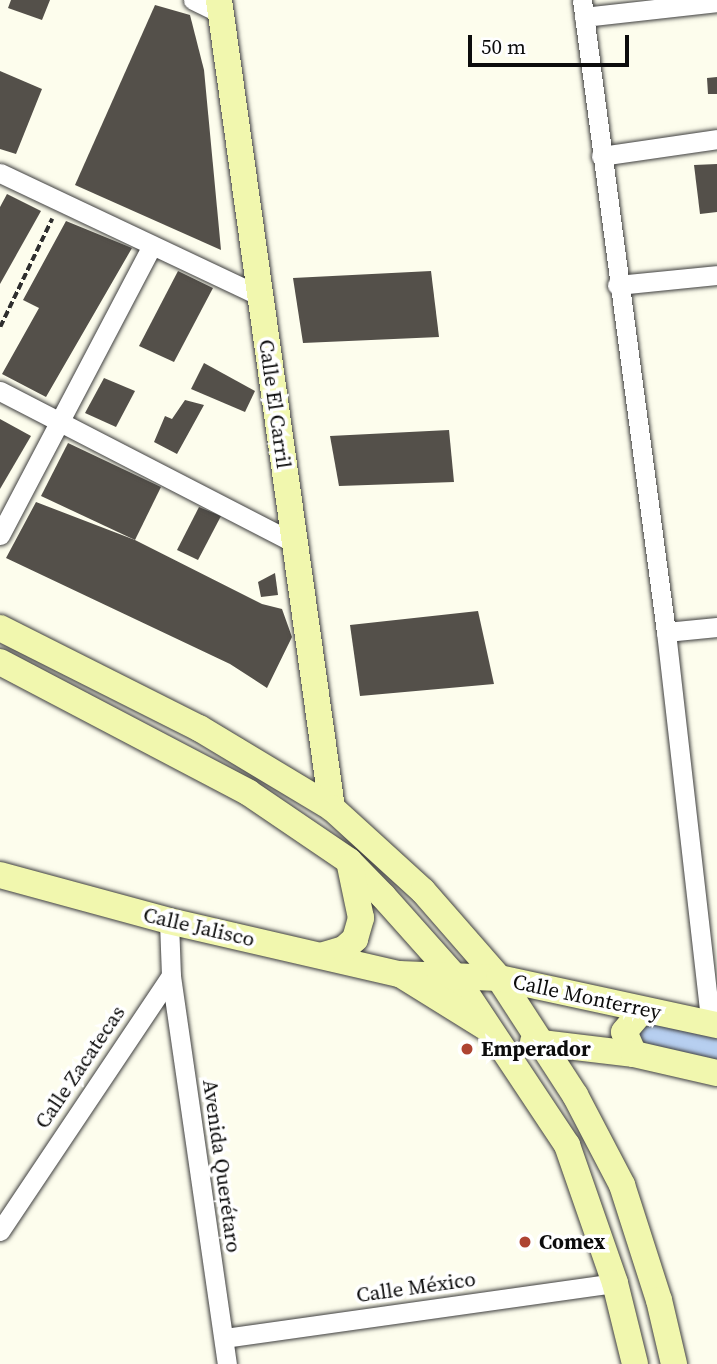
<!DOCTYPE html>
<meta charset="utf-8">
<style>
body{margin:0}
#map{position:relative;width:717px;height:1364px;overflow:hidden;background:#fdfded;font-family:"Source Serif 4",serif}
div>[style]{position:absolute}
.canal>*{height:23px;margin:-11.5px;padding:0 11.5px;transform-origin:11.5px;border-radius:11.5px;background:#b7cff0}
.building>*{inset:0;background:#54504a}
.path>*{height:3.5px;margin-top:-1.75px;transform-origin:0;background:repeating-linear-gradient(90deg,#2e2e2e 0 7px,transparent 0 10.5px)}
.roads{filter:drop-shadow(0 0 2px #3f3f3f) drop-shadow(0 0 2px #3f3f3f)}
.street>*{height:19px;margin:-9.5px;padding:0 9.5px;transform-origin:9.5px;border-radius:9.5px;background:#fff}
.secondary>*{height:26px;margin:-13px;padding:0 13px;transform-origin:13px;border-radius:13px;background:#f1f7ae}
.dots>*{width:19px;height:19px;translate:-50% -50%;box-sizing:border-box;border:4px solid #fff;border-radius:50%}
span{translate:-50% -50%;white-space:nowrap;text-align:center;line-height:1.15;-webkit-text-stroke:7px #fff;paint-order:stroke}
.street-label{font-size:21px;color:#0c0c0c}
.poi-label{font-size:21px;color:#0c0c0c;font-weight:700}
.left{translate:0 -50%;text-align:left}
.scale{position:absolute;left:468px;top:35px;width:161px;height:32px;box-sizing:border-box;border:4px solid #0c0c0c;border-top:0;padding-left:9px;font-size:21px;line-height:24px;white-space:nowrap;color:#0c0c0c;-webkit-text-stroke:5px #fff;paint-order:stroke}
</style>
<div id="map">
<div class="canal">
<div style="left:643px;top:1033px;width:76px;rotate:12.9deg"></div>
</div>
<div class="building">
<div style="clip-path:polygon(11px 0,50px 0,42px 20px,8px 8px)"></div>
<div style="clip-path:polygon(155px 5px,190px 15px,204px 70px,221px 250px,75px 185px)"></div>
<div style="clip-path:polygon(0 71px,42px 89px,16px 154px,0 149px)"></div>
<div style="clip-path:polygon(717px 77px,717px 94px,708px 94px,707px 78px)"></div>
<div style="clip-path:polygon(717px 164px,717px 212px,700px 214px,694px 165px)"></div>
<div style="clip-path:polygon(7px 194px,41px 211px,0 284px,0 207px)"></div>
<div style="clip-path:polygon(66px 221px,132px 248px,46px 397px,2px 374px,39px 308px,23px 300px)"></div>
<div style="clip-path:polygon(178px 271px,213px 288px,174px 362px,139px 346px)"></div>
<div style="clip-path:polygon(431px 271px,439px 337px,303px 343px,293px 278px)"></div>
<div style="clip-path:polygon(204px 363px,255px 391px,245px 412px,191px 389px)"></div>
<div style="clip-path:polygon(104px 378px,135px 391px,116px 427px,85px 413px)"></div>
<div style="clip-path:polygon(185px 400px,204px 405px,177px 454px,154px 442px,165px 416px,172px 419px)"></div>
<div style="clip-path:polygon(0 419px,31px 436px,0 489px)"></div>
<div style="clip-path:polygon(449px 430px,454px 482px,339px 486px,330px 436px)"></div>
<div style="clip-path:polygon(68px 443px,161px 487px,135px 540px,41px 496px)"></div>
<div style="clip-path:polygon(36px 502px,135px 540px,262px 604px,282px 609px,292px 637px,267px 688px,230px 664px,6px 558px)"></div>
<div style="clip-path:polygon(199px 507px,221px 516px,198px 560px,177px 550px)"></div>
<div style="clip-path:polygon(275px 573px,278px 595px,261px 597px,258px 582px)"></div>
<div style="clip-path:polygon(478px 611px,494px 684px,360px 696px,350px 625px)"></div>
</div>
<div class="path">
<div style="left:0;top:327px;width:120px;rotate:-64.3deg"></div>
</div>
<div class="roads">
<div class="street">
<div style="left:193px;top:0;width:30px;rotate:26deg"></div>
<div style="left:582px;top:0;width:638px;rotate:82.43deg"></div>
<div style="left:666px;top:632px;width:395px;rotate:83.5deg"></div>
<div style="left:584px;top:17px;width:134px;rotate:-6.4deg"></div>
<div style="left:601px;top:156px;width:117px;rotate:-8.3deg"></div>
<div style="left:0;top:173px;width:288px;rotate:25.3deg"></div>
<div style="left:617px;top:285px;width:100px;rotate:-5.7deg"></div>
<div style="left:0;top:391px;width:332px;rotate:27.3deg"></div>
<div style="left:0;top:535px;width:327px;rotate:-62.3deg"></div>
<div style="left:666px;top:632px;width:51px;rotate:-5.6deg"></div>
<div style="left:171px;top:976px;width:392px;rotate:81.8deg"></div>
<div style="left:0;top:1231px;width:307px;rotate:-56.2deg"></div>
<div style="left:171px;top:976px;width:55px;rotate:-92.1deg"></div>
<div style="left:224px;top:1338px;width:395px;rotate:-8deg"></div>
</div>
<div class="secondary">
<div style="left:219px;top:0;width:816px;rotate:82.04deg"></div>
<div style="left:0;top:628px;width:223px;rotate:26.7deg"></div>
<div style="left:199px;top:728px;width:155px;rotate:31deg"></div>
<div style="left:332px;top:808px;width:123px;rotate:42.4deg"></div>
<div style="left:423px;top:891px;width:116px;rotate:48.9deg"></div>
<div style="left:499px;top:978px;width:140px;rotate:57deg"></div>
<div style="left:575px;top:1095px;width:102px;rotate:62.4deg"></div>
<div style="left:622px;top:1185px;width:121px;rotate:72.2deg"></div>
<div style="left:659px;top:1300px;width:66px;rotate:76.8deg"></div>
<div style="left:0;top:662px;width:281px;rotate:27.7deg"></div>
<div style="left:249px;top:793px;width:121px;rotate:34.2deg"></div>
<div style="left:349px;top:861px;width:49px;rotate:45.8deg"></div>
<div style="left:383px;top:896px;width:110px;rotate:48.3deg"></div>
<div style="left:456px;top:978px;width:201px;rotate:56.4deg"></div>
<div style="left:567px;top:1145px;width:146px;rotate:70.8deg"></div>
<div style="left:615px;top:1283px;width:83px;rotate:76.1deg"></div>
<div style="left:0;top:875px;width:175px;rotate:15.2deg"></div>
<div style="left:169px;top:921px;width:236px;rotate:13deg"></div>
<div style="left:399px;top:974px;width:100px;rotate:2.3deg"></div>
<div style="left:499px;top:978px;width:223px;rotate:12.2deg"></div>
<div style="left:324px;top:955px;width:21px;rotate:-17deg"></div>
<div style="left:344px;top:949px;width:15px;rotate:-42deg"></div>
<div style="left:355px;top:939px;width:22px;rotate:-74deg"></div>
<div style="left:361px;top:918px;width:53px;rotate:-101.9deg"></div>
<div style="left:403px;top:976px;width:99px;rotate:31.8deg"></div>
<div style="left:533px;top:1042px;width:102px;rotate:6.8deg"></div>
<div style="left:634px;top:1054px;width:85px;rotate:12.9deg"></div>
<div style="left:634px;top:1054px;width:24px;rotate:-114deg"></div>
<div style="left:624px;top:1032px;width:25px;rotate:-50deg"></div>
<div style="left:640px;top:1013px;width:13px;rotate:-4deg"></div>
</div>
</div>
<div class="dots">
<div style="left:467px;top:1049px;background:#ae4432"></div>
<div style="left:525px;top:1242px;background:#ae4432"></div>
</div>
<div class="street-label">
<span style="left:275px;top:404px;rotate:82deg">Calle El Carril</span>
<span style="left:199px;top:927px;rotate:13deg">Calle Jalisco</span>
<span style="left:587px;top:997px;rotate:12deg">Calle Monterrey</span>
<span style="left:80px;top:1067px;rotate:-56deg">Calle Zacatecas</span>
<span style="left:222px;top:1166px;rotate:82deg">Avenida Querétaro</span>
<span style="left:416px;top:1287px;rotate:-8deg">Calle México</span>
</div>
<div class="poi-label">
<span class="left" style="left:481px;top:1049px">Emperador</span>
<span class="left" style="left:539px;top:1242px">Comex</span>
</div>
<div class="scale">50 m</div>
</div>
